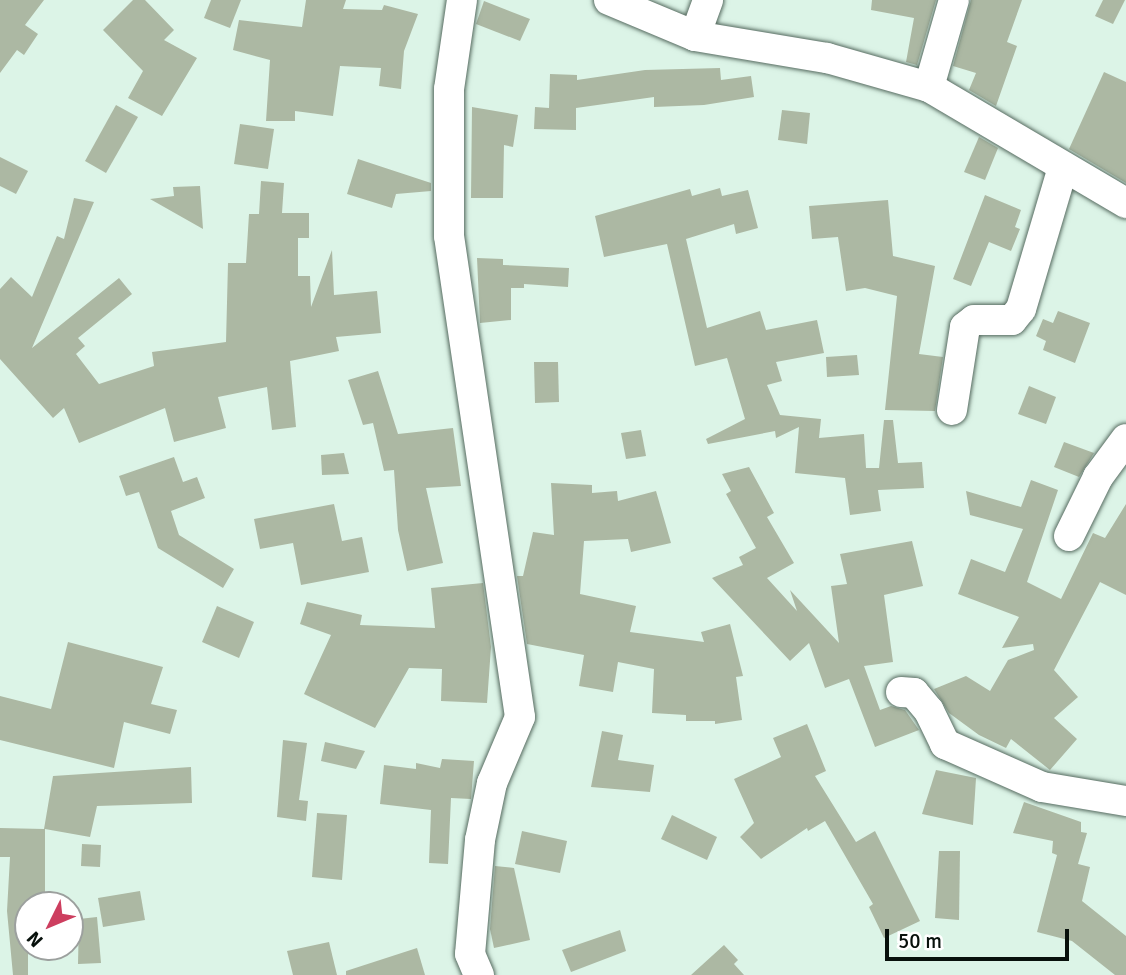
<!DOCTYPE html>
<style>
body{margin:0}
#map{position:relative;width:1126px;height:975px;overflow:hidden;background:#dcf4e7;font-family:Signika,sans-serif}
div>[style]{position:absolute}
.building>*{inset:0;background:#acb8a3}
.roads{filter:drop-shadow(0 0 2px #566b60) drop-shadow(0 0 2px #566b60)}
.street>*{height:30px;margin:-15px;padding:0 15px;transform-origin:15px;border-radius:15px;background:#fff}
span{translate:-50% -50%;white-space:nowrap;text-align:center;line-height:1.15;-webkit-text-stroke:6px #fff;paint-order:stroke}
.north{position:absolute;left:14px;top:891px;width:70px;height:70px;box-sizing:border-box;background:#fff;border:2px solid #9ca09e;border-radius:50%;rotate:227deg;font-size:19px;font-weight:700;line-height:28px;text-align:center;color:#08110c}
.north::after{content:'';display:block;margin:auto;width:24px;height:32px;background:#cd3e5f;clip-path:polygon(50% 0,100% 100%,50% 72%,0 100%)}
.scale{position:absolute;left:885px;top:929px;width:184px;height:32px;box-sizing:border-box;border:4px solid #08110c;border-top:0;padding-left:9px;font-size:21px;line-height:24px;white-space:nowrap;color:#08110c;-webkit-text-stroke:5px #fff;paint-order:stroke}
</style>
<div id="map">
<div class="building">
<div style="clip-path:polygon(0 0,44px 0,25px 25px,38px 34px,24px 55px,17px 50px,0 73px)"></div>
<div style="clip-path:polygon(133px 0,145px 0,174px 30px,164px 40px,197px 58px,162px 116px,128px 98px,143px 71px,103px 30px)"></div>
<div style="clip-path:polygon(211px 0,241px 0,230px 28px,204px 18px)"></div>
<div style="clip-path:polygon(306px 0,346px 0,343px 9px,382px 10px,384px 5px,418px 14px,404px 51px,401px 89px,379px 86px,381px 68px,340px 66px,333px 116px,295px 111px,295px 121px,266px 121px,270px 60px,233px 50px,239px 20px,302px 27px)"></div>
<div style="clip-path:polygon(872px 0,936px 0,917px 65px,906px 62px,914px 18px,871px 10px)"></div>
<div style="clip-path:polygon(971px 0,1022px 0,1007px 42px,1017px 46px,996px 106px,969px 90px,976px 73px,953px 66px)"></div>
<div style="clip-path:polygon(1103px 0,1125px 0,1113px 24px,1095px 16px)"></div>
<div style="clip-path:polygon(484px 1px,530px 19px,520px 41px,476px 24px)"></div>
<div style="clip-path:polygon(720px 68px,721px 80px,751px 76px,754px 97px,704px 105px,654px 107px,654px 97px,576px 108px,576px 130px,534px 129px,535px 107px,549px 108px,550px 74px,577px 75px,577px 80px,645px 70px)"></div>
<div style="clip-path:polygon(1104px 72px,1126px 82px,1126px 183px,1069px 149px)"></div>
<div style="clip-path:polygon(116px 105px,138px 117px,106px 173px,85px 161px)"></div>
<div style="clip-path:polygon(472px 107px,518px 115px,513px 147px,504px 145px,503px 198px,471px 198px)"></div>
<div style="clip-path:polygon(782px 110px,810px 113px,807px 144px,778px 140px)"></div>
<div style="clip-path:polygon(240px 124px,274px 129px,268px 169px,234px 164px)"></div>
<div style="clip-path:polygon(979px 137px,998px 148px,985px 180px,964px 172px)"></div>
<div style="clip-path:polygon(0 157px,28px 171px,16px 194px,0 186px)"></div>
<div style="clip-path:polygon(358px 159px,431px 183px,431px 191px,396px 194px,392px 208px,347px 194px)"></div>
<div style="clip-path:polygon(261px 181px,284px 183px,282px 213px,309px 213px,309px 238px,298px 238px,298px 276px,310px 276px,311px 307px,332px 250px,334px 295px,377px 291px,381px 333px,336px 337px,339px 351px,290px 361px,296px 427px,272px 430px,267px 387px,218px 397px,226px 428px,174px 442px,165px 408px,79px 443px,64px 408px,53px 418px,0 359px,0 289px,11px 277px,32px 297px,57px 236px,64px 239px,74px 198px,94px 202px,32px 348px,119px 278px,132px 294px,78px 338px,85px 346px,76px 354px,99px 384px,154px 366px,152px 352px,226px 342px,228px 263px,246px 263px,249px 214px,259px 214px)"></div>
<div style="clip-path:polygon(200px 186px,203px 229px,150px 199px,174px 196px,173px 187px)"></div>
<div style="clip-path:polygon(720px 188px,722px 196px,748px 190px,758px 228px,736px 234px,734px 224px,686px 239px,707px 328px,760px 311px,766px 330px,817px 320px,824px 353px,776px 362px,782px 381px,767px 385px,780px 415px,821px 419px,819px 438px,864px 434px,866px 468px,879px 468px,884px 420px,893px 420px,898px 463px,922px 462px,924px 488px,878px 490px,881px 511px,850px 515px,845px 478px,795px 473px,799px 427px,776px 438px,775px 431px,708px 444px,706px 439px,745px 419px,727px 358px,695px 366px,667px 244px,604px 257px,595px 216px,690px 189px,692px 196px)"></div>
<div style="clip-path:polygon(985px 195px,1021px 210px,1015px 227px,1020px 229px,1011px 251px,989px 242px,971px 286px,953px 279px)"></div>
<div style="clip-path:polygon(888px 200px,893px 256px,935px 266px,919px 354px,943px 357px,935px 411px,885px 410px,897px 296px,865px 288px,846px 291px,838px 237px,812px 239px,809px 206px)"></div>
<div style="clip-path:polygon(477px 258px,503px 259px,503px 265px,569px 268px,568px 287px,524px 284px,524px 288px,511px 288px,511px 320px,480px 323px)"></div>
<div style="clip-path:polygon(1058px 311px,1090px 323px,1075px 363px,1043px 350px,1046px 341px,1036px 336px,1043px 319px,1053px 323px)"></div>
<div style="clip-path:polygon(857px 355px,859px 375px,827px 377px,826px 357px)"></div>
<div style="clip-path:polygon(534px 362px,558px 362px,559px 402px,535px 403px)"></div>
<div style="clip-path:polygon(378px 371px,398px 434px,453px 428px,461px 486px,426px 488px,443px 563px,407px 571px,398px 530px,394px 470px,384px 471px,373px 423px,363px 425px,348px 380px)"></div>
<div style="clip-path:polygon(1029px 386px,1056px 397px,1046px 424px,1018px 414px)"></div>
<div style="clip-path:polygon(641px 430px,646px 456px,626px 459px,621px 433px)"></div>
<div style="clip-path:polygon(1064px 442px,1094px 453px,1079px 477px,1054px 467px)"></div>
<div style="clip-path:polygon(344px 453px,349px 474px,322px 475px,321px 455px)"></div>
<div style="clip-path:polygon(174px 457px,183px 482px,197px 477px,205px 498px,171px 511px,179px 535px,234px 569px,223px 588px,158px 548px,139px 492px,126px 496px,119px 476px)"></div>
<div style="clip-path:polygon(749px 467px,774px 513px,767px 517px,794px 563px,767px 578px,797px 611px,790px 590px,839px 643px,831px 586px,847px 584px,840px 554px,912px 541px,923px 586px,884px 595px,893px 662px,864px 666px,880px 710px,891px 706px,905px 710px,919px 730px,875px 747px,849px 679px,825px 688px,809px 643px,790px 661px,712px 578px,743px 565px,739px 557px,756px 548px,726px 494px,731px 491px,722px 474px)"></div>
<div style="clip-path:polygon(1031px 480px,1058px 490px,1027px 582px,1061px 599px,1093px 533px,1105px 538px,1126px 504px,1126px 595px,1100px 582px,1054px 670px,1078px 697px,1054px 718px,1077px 739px,1050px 770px,1011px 739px,1006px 748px,979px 735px,949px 713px,934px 689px,966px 676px,990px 691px,1008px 660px,1034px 650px,1033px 644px,1002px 648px,1019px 617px,958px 594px,971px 559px,1005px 572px,1023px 529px,970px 515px,966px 491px,1021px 507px)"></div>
<div style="clip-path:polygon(551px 483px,592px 485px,592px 493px,617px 491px,618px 501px,656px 491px,671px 543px,631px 552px,628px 539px,584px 541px,580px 594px,636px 606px,630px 632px,704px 642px,701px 632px,730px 624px,743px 676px,736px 677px,742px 720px,715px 724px,715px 721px,686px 721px,686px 715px,652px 713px,654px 669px,618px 662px,613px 692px,579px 686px,584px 655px,527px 644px,517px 576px,523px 576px,533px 532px,554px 535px)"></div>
<div style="clip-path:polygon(334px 504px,342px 541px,362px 537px,369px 572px,301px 585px,293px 543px,260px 549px,254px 519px)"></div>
<div style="clip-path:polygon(483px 583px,491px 647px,487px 703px,441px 701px,442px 669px,409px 668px,375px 728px,304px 694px,331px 635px,300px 624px,307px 602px,362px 615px,360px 625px,435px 628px,431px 588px)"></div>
<div style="clip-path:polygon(217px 606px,254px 622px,239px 658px,202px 642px)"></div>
<div style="clip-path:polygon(68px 642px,163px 667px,151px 704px,177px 710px,170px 734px,124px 722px,114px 768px,0 740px,0 696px,51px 709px)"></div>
<div style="clip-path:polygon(807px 724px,826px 771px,815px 776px,856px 842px,875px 831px,920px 921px,884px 938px,869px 907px,873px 904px,825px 821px,808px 831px,807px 828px,761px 859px,740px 837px,754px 823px,734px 779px,781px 757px,773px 738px)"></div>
<div style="clip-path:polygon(602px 731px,623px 735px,618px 760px,654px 765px,650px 792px,591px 787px)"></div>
<div style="clip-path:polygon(283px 740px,307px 743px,299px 800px,308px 801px,306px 821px,277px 817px)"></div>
<div style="clip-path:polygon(325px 742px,365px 751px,356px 769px,321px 761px)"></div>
<div style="clip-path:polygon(442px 759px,474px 761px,471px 799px,451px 798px,448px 864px,429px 863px,431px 810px,380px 804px,384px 765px,416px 769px,416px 763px,440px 768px)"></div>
<div style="clip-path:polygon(191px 767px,192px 803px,97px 806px,90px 837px,45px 829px,45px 905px,28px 905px,28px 975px,13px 975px,7px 911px,10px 857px,0 857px,0 828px,44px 829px,53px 776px)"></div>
<div style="clip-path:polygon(936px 770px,976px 778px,973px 825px,922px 814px)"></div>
<div style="clip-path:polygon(1024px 802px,1081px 822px,1081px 832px,1087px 833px,1078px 864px,1090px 867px,1082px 901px,1126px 936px,1126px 975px,1115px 975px,1072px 941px,1037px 932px,1057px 855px,1052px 853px,1053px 841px,1013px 833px)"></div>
<div style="clip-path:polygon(317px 813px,347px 815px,342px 880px,312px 877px)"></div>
<div style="clip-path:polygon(672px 815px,717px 837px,707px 860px,661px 839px)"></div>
<div style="clip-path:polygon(522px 831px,567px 841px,560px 873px,515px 864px)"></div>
<div style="clip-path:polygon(82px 844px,101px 845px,100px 867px,81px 866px)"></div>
<div style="clip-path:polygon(939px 851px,960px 851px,959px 920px,935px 918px)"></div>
<div style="clip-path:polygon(495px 866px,514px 868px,530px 940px,494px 948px,490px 929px)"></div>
<div style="clip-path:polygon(140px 891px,145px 920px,103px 927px,98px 898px)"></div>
<div style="clip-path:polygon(97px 917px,101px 963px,78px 964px,79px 919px)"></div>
<div style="clip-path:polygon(620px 930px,626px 951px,571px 972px,562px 950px)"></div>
<div style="clip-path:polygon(329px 942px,337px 975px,293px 975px,287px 951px)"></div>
<div style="clip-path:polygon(724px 945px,738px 960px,734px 964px,744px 975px,691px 975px)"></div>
<div style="clip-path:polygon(417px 948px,425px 975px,346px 975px,346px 971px)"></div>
</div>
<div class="roads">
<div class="street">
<div style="left:462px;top:0;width:90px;rotate:98.3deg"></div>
<div style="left:449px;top:89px;width:147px;rotate:90deg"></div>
<div style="left:449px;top:236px;width:486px;rotate:81.6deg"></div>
<div style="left:520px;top:717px;width:72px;rotate:113deg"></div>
<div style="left:492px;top:783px;width:58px;rotate:101.9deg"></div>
<div style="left:480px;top:840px;width:114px;rotate:95deg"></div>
<div style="left:470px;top:954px;width:23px;rotate:67deg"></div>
<div style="left:609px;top:0;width:93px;rotate:22.7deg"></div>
<div style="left:695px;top:36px;width:134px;rotate:9.5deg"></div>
<div style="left:827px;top:58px;width:106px;rotate:15.9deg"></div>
<div style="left:929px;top:87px;width:229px;rotate:30.5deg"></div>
<div style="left:695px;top:36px;width:38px;rotate:-70deg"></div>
<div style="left:929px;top:87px;width:91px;rotate:-74deg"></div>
<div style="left:952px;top:410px;width:84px;rotate:-81.1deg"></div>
<div style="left:965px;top:327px;width:11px;rotate:-38deg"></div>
<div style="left:974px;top:320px;width:38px"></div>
<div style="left:1012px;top:320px;width:14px;rotate:-51deg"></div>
<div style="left:1021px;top:309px;width:148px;rotate:-73.5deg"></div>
<div style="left:1069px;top:536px;width:66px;rotate:-63.8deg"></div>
<div style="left:1098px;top:477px;width:47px;rotate:-53.6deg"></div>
<div style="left:901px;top:692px;width:13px;rotate:4deg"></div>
<div style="left:914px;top:693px;width:23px;rotate:50deg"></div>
<div style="left:929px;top:711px;width:37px;rotate:64deg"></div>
<div style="left:945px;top:744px;width:106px;rotate:23.9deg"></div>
<div style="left:1042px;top:787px;width:85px;rotate:9.5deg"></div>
</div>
</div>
<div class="north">N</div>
<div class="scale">50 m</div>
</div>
